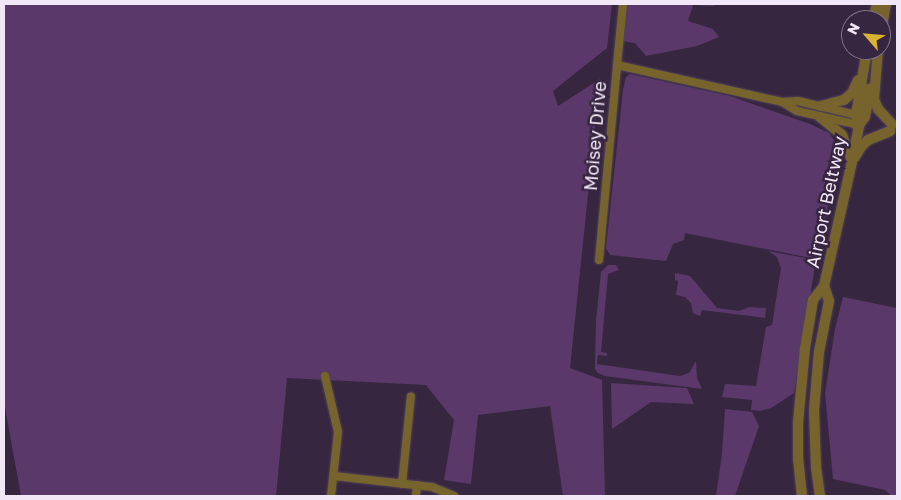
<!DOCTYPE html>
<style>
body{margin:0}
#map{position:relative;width:901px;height:500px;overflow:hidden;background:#37263f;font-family:"Golos Text",sans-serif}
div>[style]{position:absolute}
.green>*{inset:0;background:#5a396a}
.roads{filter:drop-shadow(0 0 1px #514159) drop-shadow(0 0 1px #514159)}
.minor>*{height:8px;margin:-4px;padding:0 4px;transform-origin:4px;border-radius:4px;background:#77642d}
.tertiary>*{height:10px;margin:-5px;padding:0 5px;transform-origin:5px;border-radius:5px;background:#77642d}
span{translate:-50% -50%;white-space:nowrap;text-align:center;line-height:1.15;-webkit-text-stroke:5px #37263f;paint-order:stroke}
.street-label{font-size:18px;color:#f2e7f7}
.frame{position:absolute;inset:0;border:5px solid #f2e7f7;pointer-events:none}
.north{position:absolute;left:841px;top:10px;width:50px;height:50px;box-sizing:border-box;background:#37263f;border:1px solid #827389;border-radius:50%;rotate:297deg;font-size:14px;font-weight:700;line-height:20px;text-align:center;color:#f2e7f7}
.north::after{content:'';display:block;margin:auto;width:18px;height:22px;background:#dbb333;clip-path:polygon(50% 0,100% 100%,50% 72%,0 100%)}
</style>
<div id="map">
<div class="green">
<div style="clip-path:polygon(4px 4px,612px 4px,607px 48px,553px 91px,558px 106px,600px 79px,570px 368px,602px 380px,605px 496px,563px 496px,550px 406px,478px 415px,471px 484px,444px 480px,454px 420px,426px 385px,287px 378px,276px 496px,21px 496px,4px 402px)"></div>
<div style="clip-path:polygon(622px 4px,719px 4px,713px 6px,693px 5px,688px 21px,713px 29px,719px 37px,697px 46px,646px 56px,635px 43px,616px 40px)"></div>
<div style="clip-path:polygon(630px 74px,730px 96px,810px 124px,829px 133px,836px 143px,839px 156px,816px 259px,685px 233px,684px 240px,673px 244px,666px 261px,610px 255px,606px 248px,623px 90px,626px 77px)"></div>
<div style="clip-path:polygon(768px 251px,816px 260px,794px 393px,771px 408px,760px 411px,751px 410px,752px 400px,722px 397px,725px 384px,756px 386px,766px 327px,772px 325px,781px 268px,777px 257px)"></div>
<div style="clip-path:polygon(608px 265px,616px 265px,619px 270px,608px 274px,601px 352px,607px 353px,607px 356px,598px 355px,597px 364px,680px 376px,689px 373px,696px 361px,697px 378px,702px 389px,605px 376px,598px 373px,595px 369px,596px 320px,601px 272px)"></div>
<div style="clip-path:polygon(675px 273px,690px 276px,717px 308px,739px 311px,750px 307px,766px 308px,765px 318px,702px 310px,700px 316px,693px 313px,691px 303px,685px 297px,676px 295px,678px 281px,675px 280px)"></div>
<div style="clip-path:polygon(843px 297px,897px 308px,897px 496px,891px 496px,885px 490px,833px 479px,825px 393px,835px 329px)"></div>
<div style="clip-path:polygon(611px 383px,687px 388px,694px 404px,651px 402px,612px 429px)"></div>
<div style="clip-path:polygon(725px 409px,752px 412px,759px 426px,735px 496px,716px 496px,722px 454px)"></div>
</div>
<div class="roads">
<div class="minor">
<div style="left:617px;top:65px;width:61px;rotate:-84.4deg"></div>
<div style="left:782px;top:102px;width:16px;rotate:-4deg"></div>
<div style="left:798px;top:101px;width:65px;rotate:13.4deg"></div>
<div style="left:599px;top:260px;width:196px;rotate:-84.7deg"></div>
<div style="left:617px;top:65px;width:169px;rotate:12.6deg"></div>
<div style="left:782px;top:102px;width:17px;rotate:31deg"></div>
<div style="left:797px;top:111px;width:64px;rotate:12.7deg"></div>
<div style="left:325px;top:376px;width:57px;rotate:76.9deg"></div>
<div style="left:338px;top:432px;width:64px;rotate:96.2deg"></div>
<div style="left:334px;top:476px;width:99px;rotate:6.4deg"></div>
<div style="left:432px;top:487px;width:24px;rotate:22deg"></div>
<div style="left:402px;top:484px;width:88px;rotate:-84.2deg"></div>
<div style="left:416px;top:496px;width:11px;rotate:-85deg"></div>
</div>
<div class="tertiary">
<div style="left:873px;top:20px;width:16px;rotate:-76deg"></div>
<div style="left:881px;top:32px;width:28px;rotate:-80deg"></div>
<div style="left:878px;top:50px;width:49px;rotate:94.7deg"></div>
<div style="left:874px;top:99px;width:11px;rotate:68deg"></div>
<div style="left:878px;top:109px;width:21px;rotate:47deg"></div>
<div style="left:821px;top:106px;width:24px;rotate:-15deg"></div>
<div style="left:844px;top:100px;width:11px;rotate:-41deg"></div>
<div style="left:852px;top:93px;width:14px;rotate:-65deg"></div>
<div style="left:820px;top:117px;width:28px;rotate:39deg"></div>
<div style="left:842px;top:135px;width:26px;rotate:69deg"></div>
<div style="left:859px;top:125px;width:10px;rotate:-53deg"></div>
<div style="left:865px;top:117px;width:29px;rotate:-80deg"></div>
<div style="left:855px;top:157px;width:12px;rotate:-59deg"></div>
<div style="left:861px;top:147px;width:10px;rotate:-45deg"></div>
<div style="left:868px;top:140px;width:24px;rotate:-22deg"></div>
<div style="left:802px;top:496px;width:37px;rotate:-96deg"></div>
<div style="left:798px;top:459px;width:36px;rotate:-90deg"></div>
<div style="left:798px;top:423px;width:75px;rotate:-84.7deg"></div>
<div style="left:805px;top:348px;width:49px;rotate:-80.5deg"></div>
<div style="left:813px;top:300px;width:18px;rotate:-52deg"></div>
<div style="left:824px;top:286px;width:127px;rotate:-77.3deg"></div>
<div style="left:852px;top:162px;width:38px;rotate:-79deg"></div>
<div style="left:859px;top:125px;width:10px;rotate:-107deg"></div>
<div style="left:856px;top:115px;width:66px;rotate:-80.4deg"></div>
<div style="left:820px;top:496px;width:29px;rotate:-98deg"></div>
<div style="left:816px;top:467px;width:57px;rotate:-92deg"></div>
<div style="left:814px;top:410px;width:58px;rotate:-85.1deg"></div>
<div style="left:819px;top:352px;width:52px;rotate:-78.9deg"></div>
<div style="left:829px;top:301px;width:16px;rotate:-108deg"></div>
</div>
</div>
<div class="street-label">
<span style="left:595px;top:136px;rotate:-85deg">Moisey Drive</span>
<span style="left:826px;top:202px;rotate:-78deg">Airport Beltway</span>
</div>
<div class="frame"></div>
<div class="north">N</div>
</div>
